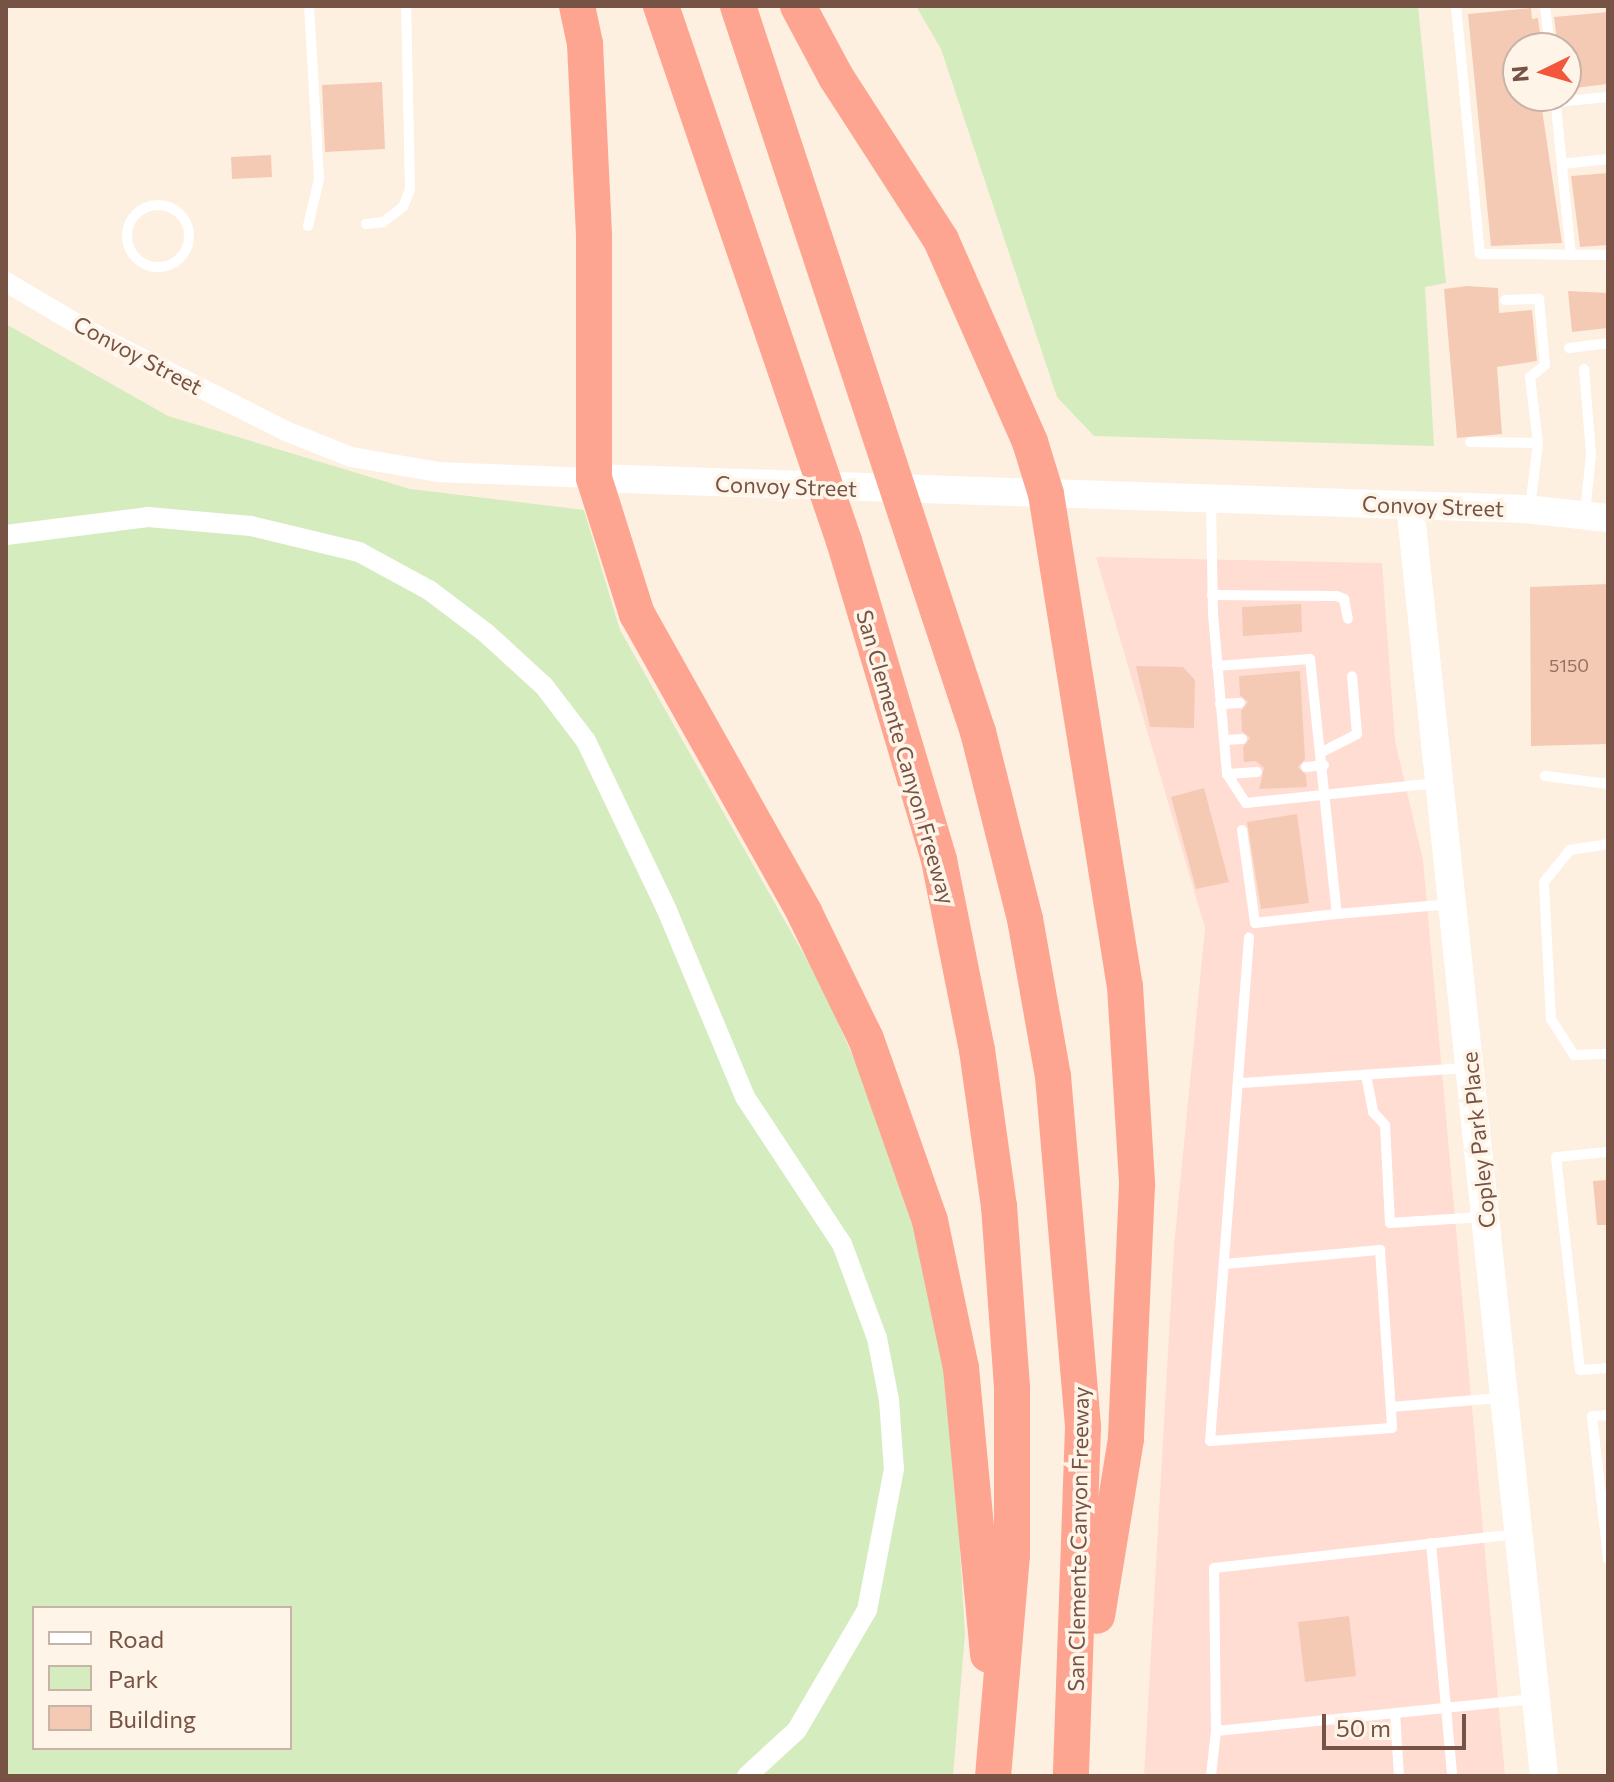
<!DOCTYPE html>
<style>
body{margin:0}
#map{position:relative;width:1614px;height:1782px;overflow:hidden;background:#fef0e0;font-family:Commissioner,sans-serif}
div>[style]{position:absolute}
.commercial>*{inset:0;background:#ffddd3}
.green>*{inset:0;background:#d4ecbe}
.building>*{inset:0;background:#f5cab5}
.service>*{height:10px;margin:-5px;padding:0 5px;transform-origin:5px;border-radius:5px;background:#fff}
.service>.ring{margin:-5px;padding:0;box-sizing:content-box;background:none;border:10px solid #fff;border-radius:50%}
.minor>*{height:20px;margin:-10px;padding:0 10px;transform-origin:10px;border-radius:10px;background:#fff}
.secondary>*{height:28px;margin:-14px;padding:0 14px;transform-origin:14px;border-radius:14px;background:#fff}
.motorway>*{height:36px;margin:-18px;padding:0 18px;transform-origin:18px;border-radius:18px;background:#fda591}
span{translate:-50% -50%;white-space:nowrap;text-align:center;line-height:1.15;-webkit-text-stroke:7px #fff4e8;paint-order:stroke}
.number-label{font-size:18px;color:#967161}
.number-label span{-webkit-text-stroke-width:0}
.street-label{font-size:22px;color:#765345}
.frame{position:absolute;inset:0;border:8px solid #765345;pointer-events:none}
.legend{position:absolute;left:32px;top:1606px;width:260px;height:144px;box-sizing:border-box;background:#fff4e8;border:2px solid #c8b4a7;margin:0;padding:10px 14px;list-style:none;font-size:24px;color:#765345}
.legend li{display:flex;align-items:center;gap:16px;height:40px}
.legend b{width:40px;border:2px solid #c8b4a7}
.north{position:absolute;left:1502px;top:32px;width:80px;height:80px;box-sizing:border-box;background:#fff4e8;border:2px solid #c8b4a7;border-radius:50%;rotate:265deg;font-size:22px;font-weight:700;line-height:32px;text-align:center;color:#765345}
.north::after{content:'';display:block;margin:auto;width:28px;height:36px;background:#f2563b;clip-path:polygon(50% 0,100% 100%,50% 72%,0 100%)}
.scale{position:absolute;left:1322px;top:1714px;width:144px;height:36px;box-sizing:border-box;border:4px solid #765345;border-top:0;padding-left:10px;font-size:24px;line-height:28px;white-space:nowrap;color:#765345;-webkit-text-stroke:6px #fff4e8;paint-order:stroke}
</style>
<div id="map">
<div class="commercial">
<div style="clip-path:polygon(1096px 557px,1382px 563px,1395px 741px,1423px 860px,1505px 1776px,1144px 1776px,1174px 1246px,1205px 928px)"></div>
</div>
<div class="green">
<div style="clip-path:polygon(916px 6px,1418px 6px,1446px 283px,1425px 287px,1434px 446px,1094px 436px,1057px 397px,941px 49px)"></div>
<div style="clip-path:polygon(evenodd,6px 324px,168px 416px,410px 489px,584px 510px,620px 630px,824px 990px,908px 1184px,952px 1413px,965px 1634px,953px 1776px,6px 1776px,6px 324px,34px 1608px,290px 1608px,290px 1748px,34px 1748px,34px 1608px)"></div>
</div>
<div class="building">
<div style="clip-path:polygon(1531px 8px,1532px 19px,1538px 18px,1542px 48px,1518px 48px,1518px 96px,1540px 96px,1562px 243px,1491px 246px,1468px 14px)"></div>
<div style="clip-path:polygon(1608px 12px,1608px 84px,1566px 89px,1566px 48px,1558px 48px,1554px 17px)"></div>
<div style="clip-path:polygon(382px 82px,385px 149px,325px 152px,322px 85px)"></div>
<div style="clip-path:polygon(271px 155px,272px 177px,232px 179px,231px 157px)"></div>
<div style="clip-path:polygon(1608px 173px,1608px 245px,1580px 247px,1571px 176px)"></div>
<div style="clip-path:polygon(1467px 286px,1498px 288px,1499px 313px,1532px 310px,1537px 361px,1497px 367px,1502px 434px,1457px 438px,1444px 289px)"></div>
<div style="clip-path:polygon(1568px 291px,1608px 293px,1608px 328px,1572px 332px)"></div>
<div style="clip-path:polygon(1608px 584px,1608px 744px,1531px 746px,1530px 587px)"></div>
<div style="clip-path:polygon(1301px 604px,1302px 632px,1243px 636px,1242px 607px)"></div>
<div style="clip-path:polygon(1136px 666px,1183px 667px,1195px 680px,1194px 728px,1150px 727px)"></div>
<div style="clip-path:polygon(1300px 671px,1305px 759px,1298px 767px,1306px 775px,1307px 787px,1259px 789px,1264px 768px,1256px 761px,1244px 762px,1243px 747px,1250px 738px,1242px 731px,1241px 711px,1248px 702px,1240px 695px,1239px 676px)"></div>
<div style="clip-path:polygon(1204px 788px,1229px 882px,1196px 889px,1171px 797px)"></div>
<div style="clip-path:polygon(1297px 814px,1309px 903px,1261px 909px,1247px 822px)"></div>
<div style="clip-path:polygon(1608px 1180px,1608px 1225px,1597px 1225px,1593px 1181px)"></div>
<div style="clip-path:polygon(1349px 1616px,1356px 1676px,1305px 1682px,1298px 1622px)"></div>
</div>
<div class="service">
<div style="left:1456px;top:6px;width:249px;rotate:84.5deg"></div>
<div style="left:1480px;top:254px;width:128px;rotate:0.4deg"></div>
<div style="left:1545px;top:6px;width:42px;rotate:83.2deg"></div>
<div style="left:1555px;top:96px;width:160px;rotate:84.3deg"></div>
<div style="left:1555px;top:102px;width:53px;rotate:-5.4deg"></div>
<div style="left:1562px;top:164px;width:46px;rotate:-6.2deg"></div>
<div class="ring" style="left:127px;top:205px;width:52px;height:52px"></div>
<div style="left:366px;top:224px;width:17px;rotate:-7deg"></div>
<div style="left:383px;top:222px;width:25px;rotate:-37deg"></div>
<div style="left:403px;top:207px;width:18px;rotate:-68deg"></div>
<div style="left:410px;top:190px;width:184px;rotate:-91.2deg"></div>
<div style="left:308px;top:226px;width:48px;rotate:-76.8deg"></div>
<div style="left:319px;top:179px;width:173px;rotate:-93.3deg"></div>
<div style="left:1505px;top:300px;width:34px;rotate:-2deg"></div>
<div style="left:1539px;top:299px;width:66px;rotate:84.8deg"></div>
<div style="left:1545px;top:365px;width:19px;rotate:141deg"></div>
<div style="left:1530px;top:377px;width:66px;rotate:83.1deg"></div>
<div style="left:1538px;top:443px;width:64px;rotate:97.1deg"></div>
<div style="left:1569px;top:348px;width:39px;rotate:-7deg"></div>
<div style="left:1584px;top:369px;width:86px;rotate:85.3deg"></div>
<div style="left:1591px;top:455px;width:58px;rotate:95.9deg"></div>
<div style="left:1470px;top:442px;width:68px;rotate:0.8deg"></div>
<div style="left:1211px;top:501px;width:113px;rotate:89deg"></div>
<div style="left:1213px;top:614px;width:161px;rotate:85deg"></div>
<div style="left:1227px;top:774px;width:35px;rotate:57deg"></div>
<div style="left:1246px;top:803px;width:192px;rotate:-6deg"></div>
<div style="left:1212px;top:595px;width:125px;rotate:0.5deg"></div>
<div style="left:1337px;top:596px;width:8px;rotate:23deg"></div>
<div style="left:1344px;top:599px;width:20px;rotate:79deg"></div>
<div style="left:1217px;top:666px;width:93px;rotate:-4.3deg"></div>
<div style="left:1310px;top:659px;width:256px;rotate:84deg"></div>
<div style="left:1337px;top:914px;width:115px;rotate:-5deg"></div>
<div style="left:1220px;top:704px;width:20px;rotate:-3deg"></div>
<div style="left:1224px;top:740px;width:18px;rotate:-3deg"></div>
<div style="left:1322px;top:752px;width:39px;rotate:-27deg"></div>
<div style="left:1357px;top:734px;width:58px;rotate:-94.9deg"></div>
<div style="left:1306px;top:767px;width:18px;rotate:-6deg"></div>
<div style="left:1227px;top:774px;width:30px;rotate:-4deg"></div>
<div style="left:1545px;top:776px;width:64px;rotate:7.2deg"></div>
<div style="left:1242px;top:830px;width:94px;rotate:82deg"></div>
<div style="left:1255px;top:923px;width:82px;rotate:-6.3deg"></div>
<div style="left:1608px;top:844px;width:38px;rotate:171deg"></div>
<div style="left:1570px;top:850px;width:41px;rotate:129.1deg"></div>
<div style="left:1544px;top:882px;width:137px;rotate:87.1deg"></div>
<div style="left:1551px;top:1019px;width:43px;rotate:57.4deg"></div>
<div style="left:1574px;top:1055px;width:34px;rotate:-2deg"></div>
<div style="left:1366px;top:1075px;width:38px;rotate:79deg"></div>
<div style="left:1373px;top:1112px;width:18px;rotate:47deg"></div>
<div style="left:1385px;top:1125px;width:98px;rotate:87.1deg"></div>
<div style="left:1390px;top:1223px;width:92px;rotate:-3.7deg"></div>
<div style="left:1241px;top:1083px;width:226px;rotate:-3.8deg"></div>
<div style="left:1608px;top:1152px;width:52px;rotate:174.5deg"></div>
<div style="left:1556px;top:1157px;width:214px;rotate:83.6deg"></div>
<div style="left:1580px;top:1370px;width:28px;rotate:-4deg"></div>
<div style="left:1225px;top:1264px;width:156px;rotate:-5.2deg"></div>
<div style="left:1380px;top:1250px;width:178px;rotate:86.1deg"></div>
<div style="left:1392px;top:1428px;width:182px;rotate:175.9deg"></div>
<div style="left:1210px;top:1441px;width:505px;rotate:-85.57deg"></div>
<div style="left:1391px;top:1407px;width:109px;rotate:-4.7deg"></div>
<div style="left:1608px;top:1415px;width:16px;rotate:176deg"></div>
<div style="left:1592px;top:1416px;width:144px;rotate:83.6deg"></div>
<div style="left:1431px;top:1543px;width:234px;rotate:84.8deg"></div>
<div style="left:1216px;top:1731px;width:180px;rotate:-5.7deg"></div>
<div style="left:1211px;top:1776px;width:45px;rotate:-83.7deg"></div>
<div style="left:1216px;top:1731px;width:163px;rotate:-90.7deg"></div>
<div style="left:1214px;top:1568px;width:305px;rotate:-6.4deg"></div>
<div style="left:1399px;top:1776px;width:63px;rotate:-93.6deg"></div>
<div style="left:1395px;top:1713px;width:139px;rotate:-5.8deg"></div>
</div>
<div class="minor">
<div style="left:6px;top:282px;width:110px;rotate:30.5deg"></div>
<div style="left:101px;top:338px;width:209px;rotate:26.7deg"></div>
<div style="left:288px;top:432px;width:68px;rotate:21.6deg"></div>
<div style="left:351px;top:457px;width:88px;rotate:9.8deg"></div>
<div style="left:438px;top:472px;width:156px;rotate:2.2deg"></div>
<div style="left:6px;top:535px;width:143px;rotate:-7.2deg"></div>
<div style="left:148px;top:517px;width:103px;rotate:5deg"></div>
<div style="left:251px;top:526px;width:111px;rotate:13.5deg"></div>
<div style="left:359px;top:552px;width:80px;rotate:28.5deg"></div>
<div style="left:429px;top:590px;width:71px;rotate:37deg"></div>
<div style="left:486px;top:633px;width:79px;rotate:42.4deg"></div>
<div style="left:544px;top:686px;width:69px;rotate:52.6deg"></div>
<div style="left:586px;top:741px;width:185px;rotate:64.4deg"></div>
<div style="left:666px;top:908px;width:205px;rotate:67.3deg"></div>
<div style="left:745px;top:1097px;width:176px;rotate:56.6deg"></div>
<div style="left:842px;top:1244px;width:100px;rotate:69.6deg"></div>
<div style="left:877px;top:1338px;width:63px;rotate:79deg"></div>
<div style="left:889px;top:1400px;width:69px;rotate:85.9deg"></div>
<div style="left:894px;top:1469px;width:144px;rotate:100.8deg"></div>
<div style="left:867px;top:1610px;width:139px;rotate:120.3deg"></div>
<div style="left:797px;top:1730px;width:68px;rotate:137.4deg"></div>
</div>
<div class="secondary">
<div style="left:594px;top:478px;width:933px;rotate:1.91deg"></div>
<div style="left:1526px;top:509px;width:82px;rotate:6.3deg"></div>
<div style="left:1410px;top:505px;width:1278px;rotate:83.98deg"></div>
</div>
<div class="motorway">
<div style="left:577px;top:6px;width:39px;rotate:78deg"></div>
<div style="left:585px;top:44px;width:193px;rotate:87.3deg"></div>
<div style="left:594px;top:237px;width:241px;rotate:90deg"></div>
<div style="left:594px;top:478px;width:143px;rotate:72.5deg"></div>
<div style="left:637px;top:614px;width:342px;rotate:60.7deg"></div>
<div style="left:804px;top:912px;width:141px;rotate:64deg"></div>
<div style="left:866px;top:1039px;width:193px;rotate:70.6deg"></div>
<div style="left:930px;top:1221px;width:150px;rotate:78.1deg"></div>
<div style="left:961px;top:1368px;width:288px;rotate:84.6deg"></div>
<div style="left:661px;top:6px;width:565px;rotate:71.12deg"></div>
<div style="left:844px;top:541px;width:333px;rotate:73.4deg"></div>
<div style="left:939px;top:860px;width:194px;rotate:78.7deg"></div>
<div style="left:977px;top:1050px;width:158px;rotate:82deg"></div>
<div style="left:999px;top:1206px;width:182px;rotate:85.9deg"></div>
<div style="left:1012px;top:1388px;width:167px;rotate:90deg"></div>
<div style="left:1012px;top:1555px;width:222px;rotate:94.9deg"></div>
<div style="left:738px;top:6px;width:765px;rotate:71.71deg"></div>
<div style="left:978px;top:732px;width:193px;rotate:75.9deg"></div>
<div style="left:1025px;top:919px;width:159px;rotate:79.9deg"></div>
<div style="left:1053px;top:1076px;width:352px;rotate:85.1deg"></div>
<div style="left:1083px;top:1427px;width:349px;rotate:92deg"></div>
<div style="left:798px;top:6px;width:81px;rotate:61.8deg"></div>
<div style="left:836px;top:77px;width:194px;rotate:57.2deg"></div>
<div style="left:941px;top:240px;width:221px;rotate:66.2deg"></div>
<div style="left:1030px;top:442px;width:54px;rotate:72.9deg"></div>
<div style="left:1046px;top:494px;width:498px;rotate:80.9deg"></div>
<div style="left:1125px;top:986px;width:199px;rotate:86.5deg"></div>
<div style="left:1137px;top:1185px;width:254px;rotate:92.5deg"></div>
<div style="left:1126px;top:1439px;width:179px;rotate:99.3deg"></div>
</div>
<div class="number-label">
<span style="left:1569px;top:665px">5150</span>
</div>
<div class="street-label">
<span style="left:138px;top:355px;rotate:28deg">Convoy Street</span>
<span style="left:786px;top:486px;rotate:2deg">Convoy Street</span>
<span style="left:1433px;top:506px;rotate:2deg">Convoy Street</span>
<span style="left:906px;top:757px;rotate:74deg">San Clemente Canyon Freeway</span>
<span style="left:1478px;top:1140px;rotate:-96deg">Copley Park Place</span>
<span style="left:1078px;top:1539px;rotate:-89deg">San Clemente Canyon Freeway</span>
</div>
<div class="frame"></div>
<ul class="legend">
<li><b style="height:10px;background:#fff"></b>Road</li>
<li><b style="height:22px;background:#d4ecbe"></b>Park</li>
<li><b style="height:22px;background:#f5cab5"></b>Building</li>
</ul>
<div class="north">N</div>
<div class="scale">50 m</div>
</div>
